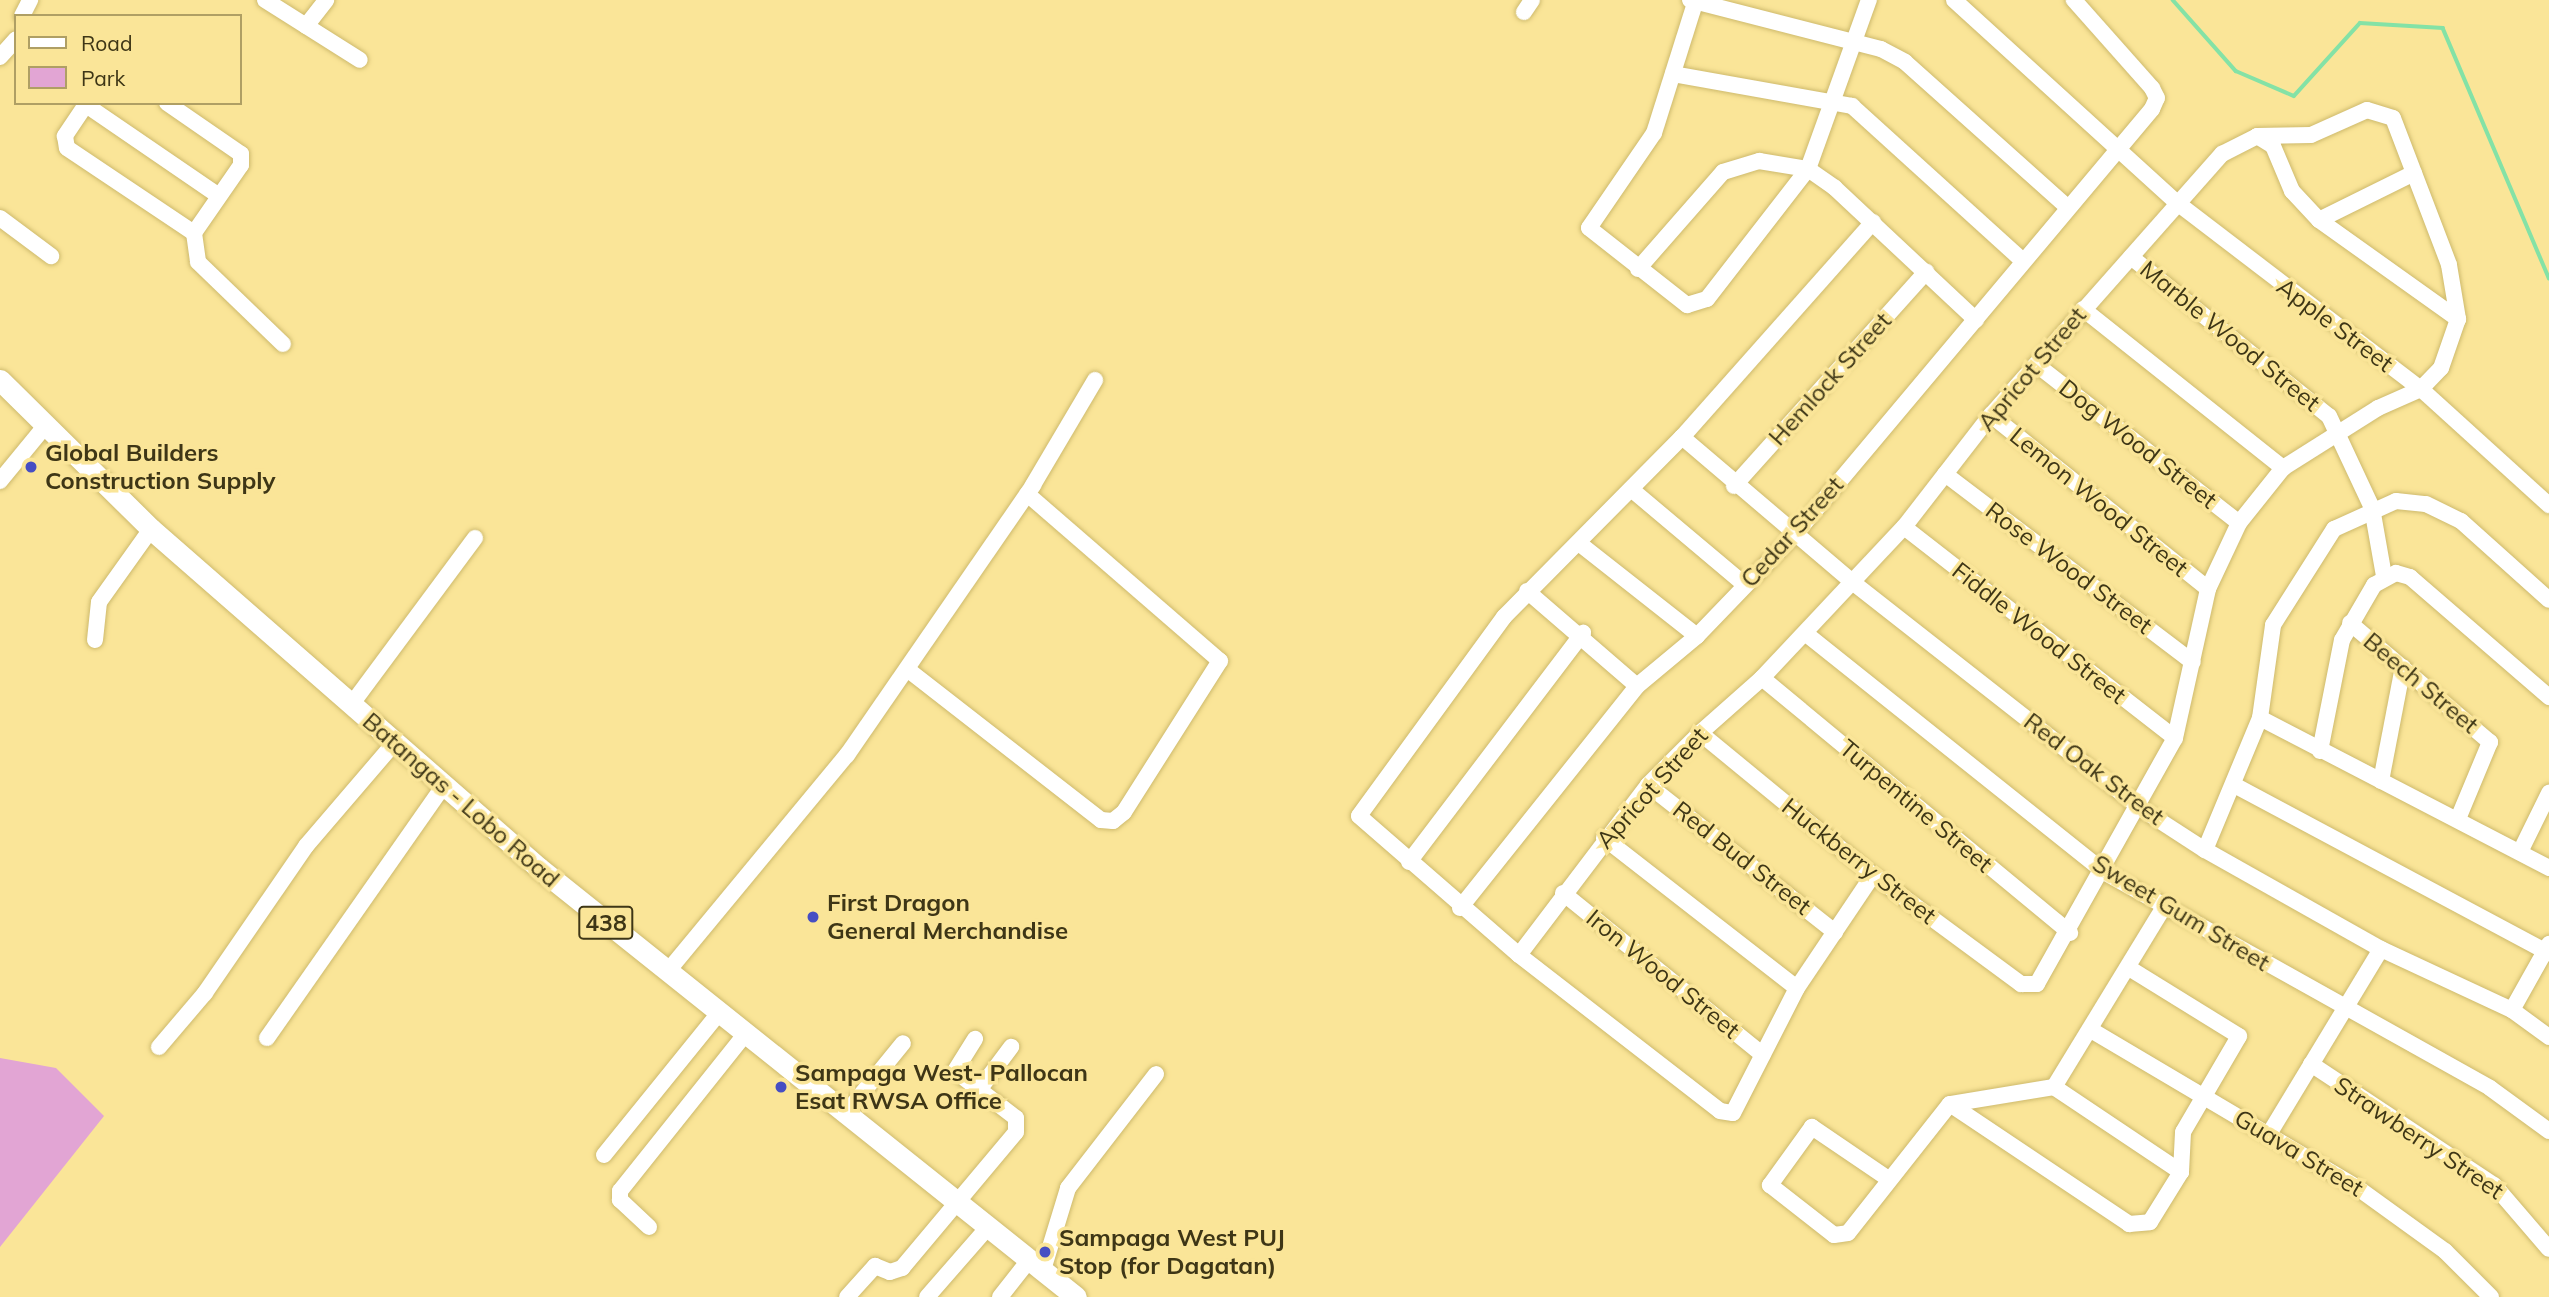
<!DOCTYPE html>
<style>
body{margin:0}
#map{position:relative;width:2549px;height:1297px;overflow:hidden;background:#fae598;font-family:Mulish,sans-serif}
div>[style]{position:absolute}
.green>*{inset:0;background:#e2a5d4}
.stream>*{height:3.5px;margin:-1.75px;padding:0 1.75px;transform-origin:1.75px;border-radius:1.75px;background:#84e2a6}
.roads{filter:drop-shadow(0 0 2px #ceba6d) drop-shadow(0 0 2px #ceba6d)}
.minor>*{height:16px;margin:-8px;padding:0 8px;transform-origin:8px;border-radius:8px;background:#fff}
.major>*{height:21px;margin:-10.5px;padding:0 10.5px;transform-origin:10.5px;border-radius:10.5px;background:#fff}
.dots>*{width:19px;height:19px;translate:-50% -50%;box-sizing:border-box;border:4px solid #fae598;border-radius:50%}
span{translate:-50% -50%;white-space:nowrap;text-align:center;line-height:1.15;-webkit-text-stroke:7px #fae598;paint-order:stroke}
.shield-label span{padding:2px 5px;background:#fae598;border:2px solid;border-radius:5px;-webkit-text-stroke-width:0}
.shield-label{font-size:23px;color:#3e3616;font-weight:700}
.street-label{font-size:24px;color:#3e3616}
.poi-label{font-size:24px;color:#3e3616;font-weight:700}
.left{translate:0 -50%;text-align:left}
.legend{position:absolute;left:14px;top:14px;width:228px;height:91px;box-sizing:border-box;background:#fae598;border:2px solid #af9f64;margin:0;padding:9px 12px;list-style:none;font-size:21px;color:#3e3616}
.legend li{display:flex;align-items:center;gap:14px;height:35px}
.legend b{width:35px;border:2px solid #af9f64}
</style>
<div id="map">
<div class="green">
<div style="clip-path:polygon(0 1058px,56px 1068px,104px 1116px,0 1247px)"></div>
</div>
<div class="stream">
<div style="left:2173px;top:0;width:95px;rotate:48.4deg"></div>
<div style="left:2236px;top:71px;width:63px;rotate:23.3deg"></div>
<div style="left:2294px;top:96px;width:98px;rotate:-47.9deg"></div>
<div style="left:2360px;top:23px;width:83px;rotate:3.4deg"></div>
<div style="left:2443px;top:28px;width:272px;rotate:67deg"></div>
</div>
<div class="roads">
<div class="minor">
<div style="left:265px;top:0;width:112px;rotate:32.3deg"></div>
<div style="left:1690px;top:0;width:197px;rotate:14.4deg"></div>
<div style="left:1881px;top:49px;width:27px;rotate:28deg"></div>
<div style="left:1905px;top:62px;width:217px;rotate:41.8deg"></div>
<div style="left:1954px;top:0;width:300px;rotate:42.3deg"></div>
<div style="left:2176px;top:202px;width:308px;rotate:37.4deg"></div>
<div style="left:2421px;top:389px;width:173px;rotate:42.2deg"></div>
<div style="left:1695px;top:3px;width:136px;rotate:107.5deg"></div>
<div style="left:1654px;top:133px;width:115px;rotate:124.4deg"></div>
<div style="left:1589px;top:228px;width:125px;rotate:38.2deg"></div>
<div style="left:1687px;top:305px;width:21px;rotate:-17deg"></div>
<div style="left:1707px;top:299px;width:165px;rotate:-52.2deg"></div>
<div style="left:1808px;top:169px;width:180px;rotate:-70.2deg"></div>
<div style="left:1524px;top:12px;width:14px;rotate:-56deg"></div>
<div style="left:22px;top:16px;width:18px;rotate:-63deg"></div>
<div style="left:306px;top:26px;width:33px;rotate:-52deg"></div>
<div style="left:0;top:57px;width:24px;rotate:-48deg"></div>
<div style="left:1673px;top:74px;width:182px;rotate:10.1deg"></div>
<div style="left:1852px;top:106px;width:231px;rotate:42.2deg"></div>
<div style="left:87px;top:103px;width:40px;rotate:124deg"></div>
<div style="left:65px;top:136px;width:12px;rotate:81deg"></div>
<div style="left:67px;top:148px;width:153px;rotate:33.8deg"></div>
<div style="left:167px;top:103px;width:90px;rotate:34.6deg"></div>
<div style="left:241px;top:154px;width:11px;rotate:90deg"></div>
<div style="left:241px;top:165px;width:83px;rotate:124.7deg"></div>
<div style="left:194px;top:233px;width:29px;rotate:82deg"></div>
<div style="left:198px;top:262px;width:118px;rotate:44deg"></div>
<div style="left:86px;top:105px;width:161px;rotate:34.4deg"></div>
<div style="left:2257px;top:136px;width:54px;rotate:-1.1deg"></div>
<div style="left:2311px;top:135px;width:61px;rotate:-24.1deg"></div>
<div style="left:2367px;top:110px;width:27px;rotate:17deg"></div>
<div style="left:2393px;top:118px;width:157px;rotate:69.1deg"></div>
<div style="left:2449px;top:265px;width:55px;rotate:80.5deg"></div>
<div style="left:0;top:218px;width:64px;rotate:36.7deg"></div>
<div style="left:2319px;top:220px;width:106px;rotate:-26.3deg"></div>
<div style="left:1873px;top:222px;width:288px;rotate:131.6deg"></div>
<div style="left:1682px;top:437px;width:253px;rotate:134.7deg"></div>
<div style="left:1504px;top:617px;width:246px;rotate:126.1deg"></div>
<div style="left:1359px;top:816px;width:212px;rotate:41deg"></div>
<div style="left:1519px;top:955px;width:254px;rotate:37.8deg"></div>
<div style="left:1720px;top:1111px;width:13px;rotate:9deg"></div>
<div style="left:1733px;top:1113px;width:140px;rotate:-62.9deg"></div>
<div style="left:1797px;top:988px;width:136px;rotate:-56.1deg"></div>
<div style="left:2131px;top:257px;width:254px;rotate:38.8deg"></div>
<div style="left:2329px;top:416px;width:102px;rotate:64.9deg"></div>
<div style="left:2372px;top:508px;width:69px;rotate:80deg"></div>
<div style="left:1638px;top:269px;width:129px;rotate:-48.8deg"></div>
<div style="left:1723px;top:172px;width:38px;rotate:-17deg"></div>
<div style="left:1759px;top:161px;width:50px;rotate:9.3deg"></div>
<div style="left:1808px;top:169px;width:33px;rotate:35deg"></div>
<div style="left:1835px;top:188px;width:193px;rotate:43.1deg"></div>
<div style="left:2083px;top:309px;width:256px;rotate:38.5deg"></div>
<div style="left:2037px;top:365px;width:256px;rotate:38deg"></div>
<div style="left:1991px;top:415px;width:278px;rotate:38.7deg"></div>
<div style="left:1682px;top:437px;width:222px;rotate:40.4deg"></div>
<div style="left:1851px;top:581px;width:367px;rotate:38.1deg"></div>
<div style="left:2140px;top:808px;width:77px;rotate:32.9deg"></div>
<div style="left:2205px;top:850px;width:202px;rotate:29.4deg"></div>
<div style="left:2381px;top:949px;width:145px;rotate:25deg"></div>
<div style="left:2512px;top:1010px;width:46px;rotate:36.1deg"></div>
<div style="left:1945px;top:474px;width:311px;rotate:37.2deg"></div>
<div style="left:0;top:481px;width:72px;rotate:-50.6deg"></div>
<div style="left:1734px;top:486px;width:288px;rotate:-48.1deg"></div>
<div style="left:1631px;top:489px;width:149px;rotate:40.1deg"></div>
<div style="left:1904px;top:527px;width:343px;rotate:37.9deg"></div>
<div style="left:1580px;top:544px;width:149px;rotate:38.2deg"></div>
<div style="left:1527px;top:591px;width:145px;rotate:40.8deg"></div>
<div style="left:2350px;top:623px;width:184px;rotate:40.4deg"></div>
<div style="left:2490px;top:742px;width:83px;rotate:112.6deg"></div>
<div style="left:1805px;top:633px;width:383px;rotate:38.6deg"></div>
<div style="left:2104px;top:872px;width:442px;rotate:29.2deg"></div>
<div style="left:2490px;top:1088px;width:73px;rotate:36.1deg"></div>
<div style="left:95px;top:640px;width:38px;rotate:-84deg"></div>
<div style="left:99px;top:602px;width:90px;rotate:-54.5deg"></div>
<div style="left:907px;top:669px;width:246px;rotate:37.9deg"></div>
<div style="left:1101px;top:820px;width:12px;rotate:5deg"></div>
<div style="left:1113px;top:821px;width:14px;rotate:-39deg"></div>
<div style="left:1124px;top:812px;width:179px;rotate:-57.6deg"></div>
<div style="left:1220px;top:661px;width:255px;rotate:-139.1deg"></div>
<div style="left:1762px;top:678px;width:400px;rotate:39.6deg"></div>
<div style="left:351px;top:705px;width:208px;rotate:-53.4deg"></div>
<div style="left:2260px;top:718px;width:326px;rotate:27.4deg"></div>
<div style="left:2320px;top:751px;width:113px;rotate:-78.8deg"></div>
<div style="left:2342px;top:640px;width:64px;rotate:-59.8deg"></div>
<div style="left:2374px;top:585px;width:25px;rotate:-29deg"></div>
<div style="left:2396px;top:573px;width:15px;rotate:16deg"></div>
<div style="left:2410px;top:577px;width:184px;rotate:40.8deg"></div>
<div style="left:2381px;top:781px;width:116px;rotate:-79.1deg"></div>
<div style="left:1648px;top:785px;width:238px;rotate:38.2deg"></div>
<div style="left:2236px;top:786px;width:355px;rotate:28.1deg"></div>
<div style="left:1604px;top:838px;width:244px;rotate:37.9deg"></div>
<div style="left:2205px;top:850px;width:143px;rotate:-67.4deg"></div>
<div style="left:2260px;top:718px;width:94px;rotate:-82deg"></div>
<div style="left:2273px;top:625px;width:114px;rotate:-57.6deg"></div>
<div style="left:2334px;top:529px;width:68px;rotate:-24.3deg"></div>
<div style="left:2396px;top:501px;width:30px;rotate:6deg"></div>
<div style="left:2426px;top:504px;width:39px;rotate:26deg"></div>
<div style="left:2461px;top:521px;width:118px;rotate:41.9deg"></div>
<div style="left:2521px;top:850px;width:64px;rotate:-63.8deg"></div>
<div style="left:1409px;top:862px;width:288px;rotate:-52.8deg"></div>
<div style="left:1563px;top:893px;width:257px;rotate:39deg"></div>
<div style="left:1460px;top:908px;width:284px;rotate:-51.4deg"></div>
<div style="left:1637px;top:686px;width:78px;rotate:-39.8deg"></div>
<div style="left:1697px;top:636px;width:143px;rotate:-46.1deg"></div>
<div style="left:1796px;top:533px;width:554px;rotate:-49.98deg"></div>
<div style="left:2152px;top:109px;width:12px;rotate:-66deg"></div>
<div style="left:2157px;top:98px;width:11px;rotate:-117deg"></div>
<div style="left:2152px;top:88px;width:118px;rotate:-131.6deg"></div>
<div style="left:1519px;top:955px;width:213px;rotate:-52.8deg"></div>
<div style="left:1648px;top:785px;width:74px;rotate:-45deg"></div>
<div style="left:1700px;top:733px;width:83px;rotate:-41.6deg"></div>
<div style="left:1762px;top:678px;width:207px;rotate:-46.8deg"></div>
<div style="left:1904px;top:527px;width:142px;rotate:-52.2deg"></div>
<div style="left:1991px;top:415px;width:349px;rotate:-48.5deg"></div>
<div style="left:2222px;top:154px;width:39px;rotate:-27deg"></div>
<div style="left:2257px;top:136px;width:19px;rotate:32deg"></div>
<div style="left:2273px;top:146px;width:49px;rotate:67.1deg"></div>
<div style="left:2292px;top:191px;width:40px;rotate:47deg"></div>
<div style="left:2319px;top:220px;width:171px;rotate:35.5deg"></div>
<div style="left:2458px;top:319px;width:52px;rotate:109.1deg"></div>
<div style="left:2441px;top:368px;width:29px;rotate:134deg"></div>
<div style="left:2421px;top:389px;width:47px;rotate:156.2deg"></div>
<div style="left:2378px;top:408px;width:112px;rotate:147.7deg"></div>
<div style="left:2283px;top:468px;width:70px;rotate:128.7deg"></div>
<div style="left:2239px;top:523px;width:73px;rotate:115.2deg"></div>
<div style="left:2208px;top:589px;width:153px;rotate:102.5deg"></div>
<div style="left:2175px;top:738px;width:282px;rotate:119.3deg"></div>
<div style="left:2037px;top:984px;width:16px;rotate:180deg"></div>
<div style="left:2021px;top:984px;width:184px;rotate:-143.6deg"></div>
<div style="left:1873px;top:875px;width:224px;rotate:-140.6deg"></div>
<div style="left:668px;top:971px;width:281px;rotate:-50.4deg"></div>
<div style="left:847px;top:755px;width:328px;rotate:-55.4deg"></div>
<div style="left:1033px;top:485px;width:122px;rotate:-59.4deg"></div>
<div style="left:2512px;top:1010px;width:76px;rotate:-60.7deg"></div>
<div style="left:2091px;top:1030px;width:307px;rotate:30.6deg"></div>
<div style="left:2355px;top:1186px;width:111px;rotate:35.8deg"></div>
<div style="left:2445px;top:1251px;width:65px;rotate:45deg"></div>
<div style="left:267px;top:1038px;width:310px;rotate:-55deg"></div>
<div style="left:159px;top:1047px;width:71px;rotate:-49.6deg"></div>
<div style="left:205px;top:993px;width:178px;rotate:-55.5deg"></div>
<div style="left:306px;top:846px;width:137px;rotate:-49.4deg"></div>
<div style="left:2311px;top:1064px;width:219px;rotate:33.5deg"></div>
<div style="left:2494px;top:1185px;width:84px;rotate:49.3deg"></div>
<div style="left:2054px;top:1087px;width:153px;rotate:33.8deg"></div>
<div style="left:979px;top:1090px;width:54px;rotate:-53.3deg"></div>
<div style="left:1950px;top:1104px;width:216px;rotate:33.8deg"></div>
<div style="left:2129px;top:1224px;width:21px;rotate:-5deg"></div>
<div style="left:2150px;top:1222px;width:59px;rotate:-58.2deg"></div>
<div style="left:2181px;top:1172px;width:40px;rotate:-87.1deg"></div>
<div style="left:2183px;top:1132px;width:111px;rotate:-59.7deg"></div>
<div style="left:2239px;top:1036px;width:129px;rotate:-148.3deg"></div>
<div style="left:846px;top:1113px;width:90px;rotate:-50.8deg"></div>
<div style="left:2269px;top:1134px;width:216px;rotate:-58.8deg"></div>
<div style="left:604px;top:1155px;width:183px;rotate:-51deg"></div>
<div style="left:1887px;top:1178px;width:91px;rotate:-145.8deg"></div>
<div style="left:1812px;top:1127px;width:72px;rotate:125.9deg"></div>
<div style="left:1770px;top:1185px;width:81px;rotate:38deg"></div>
<div style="left:1834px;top:1235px;width:14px;rotate:-8deg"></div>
<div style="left:1848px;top:1233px;width:164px;rotate:-51.7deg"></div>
<div style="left:1950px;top:1104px;width:105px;rotate:-9.3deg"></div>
<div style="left:2054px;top:1087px;width:211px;rotate:-58.6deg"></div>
<div style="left:649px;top:1227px;width:40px;rotate:-137deg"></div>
<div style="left:620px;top:1200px;width:9px;rotate:-90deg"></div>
<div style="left:620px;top:1191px;width:202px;rotate:-51.4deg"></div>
<div style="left:1043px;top:1270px;width:86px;rotate:-73deg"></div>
<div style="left:1068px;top:1188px;width:144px;rotate:-52.3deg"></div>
<div style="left:847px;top:1297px;width:42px;rotate:-47.9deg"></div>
<div style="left:875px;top:1266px;width:16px;rotate:22deg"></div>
<div style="left:890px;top:1272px;width:13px;rotate:-18deg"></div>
<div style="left:902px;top:1268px;width:177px;rotate:-50deg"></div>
<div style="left:1016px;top:1132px;width:14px;rotate:-90deg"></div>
<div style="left:1016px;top:1118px;width:77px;rotate:-142.4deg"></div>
<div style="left:955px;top:1071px;width:38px;rotate:-58deg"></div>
<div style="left:927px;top:1297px;width:94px;rotate:-48.9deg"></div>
<div style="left:1000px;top:1297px;width:48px;rotate:-51.7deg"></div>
</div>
<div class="major">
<div style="left:0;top:380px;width:212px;rotate:44.6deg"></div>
<div style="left:151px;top:529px;width:515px;rotate:41.14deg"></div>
<div style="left:539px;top:868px;width:687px;rotate:38.62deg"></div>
</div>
</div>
<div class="dots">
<div style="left:31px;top:467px;background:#464ec3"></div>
<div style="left:813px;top:917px;background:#464ec3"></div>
<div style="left:781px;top:1087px;background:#464ec3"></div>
<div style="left:1045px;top:1252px;background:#464ec3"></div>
</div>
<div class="shield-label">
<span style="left:606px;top:923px">438</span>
</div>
<div class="street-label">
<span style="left:2335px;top:325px;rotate:37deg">Apple Street</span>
<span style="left:2230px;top:336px;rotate:39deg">Marble Wood Street</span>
<span style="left:2032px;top:369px;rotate:-50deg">Apricot Street</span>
<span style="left:1830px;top:379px;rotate:-48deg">Hemlock Street</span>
<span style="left:2138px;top:444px;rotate:38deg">Dog Wood Street</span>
<span style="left:2099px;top:502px;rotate:39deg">Lemon Wood Street</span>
<span style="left:1792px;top:532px;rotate:-48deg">Cedar Street</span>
<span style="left:2069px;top:568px;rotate:37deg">Rose Wood Street</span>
<span style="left:2039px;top:633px;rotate:38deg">Fiddle Wood Street</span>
<span style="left:2421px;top:683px;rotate:40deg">Beech Street</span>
<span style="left:2094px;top:769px;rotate:37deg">Red Oak Street</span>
<span style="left:1652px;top:788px;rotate:-48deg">Apricot Street</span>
<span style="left:461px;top:800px;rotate:41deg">Batangas - Lobo Road</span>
<span style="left:1916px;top:806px;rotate:40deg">Turpentine Street</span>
<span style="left:1742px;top:858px;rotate:38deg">Red Bud Street</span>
<span style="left:1859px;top:861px;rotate:38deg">Huckberry Street</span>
<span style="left:2181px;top:913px;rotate:31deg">Sweet Gum Street</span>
<span style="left:1663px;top:974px;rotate:39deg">Iron Wood Street</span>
<span style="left:2419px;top:1138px;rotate:34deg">Strawberry Street</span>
<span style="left:2299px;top:1153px;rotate:31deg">Guava Street</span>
</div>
<div class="poi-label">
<span class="left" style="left:45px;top:467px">Global Builders<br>Construction Supply</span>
<span class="left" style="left:827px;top:917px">First Dragon<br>General Merchandise</span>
<span class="left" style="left:795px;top:1087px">Sampaga West- Pallocan<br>Esat RWSA Office</span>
<span class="left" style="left:1059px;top:1252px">Sampaga West PUJ<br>Stop (for Dagatan)</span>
</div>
<ul class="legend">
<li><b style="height:9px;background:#fff"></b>Road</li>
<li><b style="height:19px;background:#e2a5d4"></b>Park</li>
</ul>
</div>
